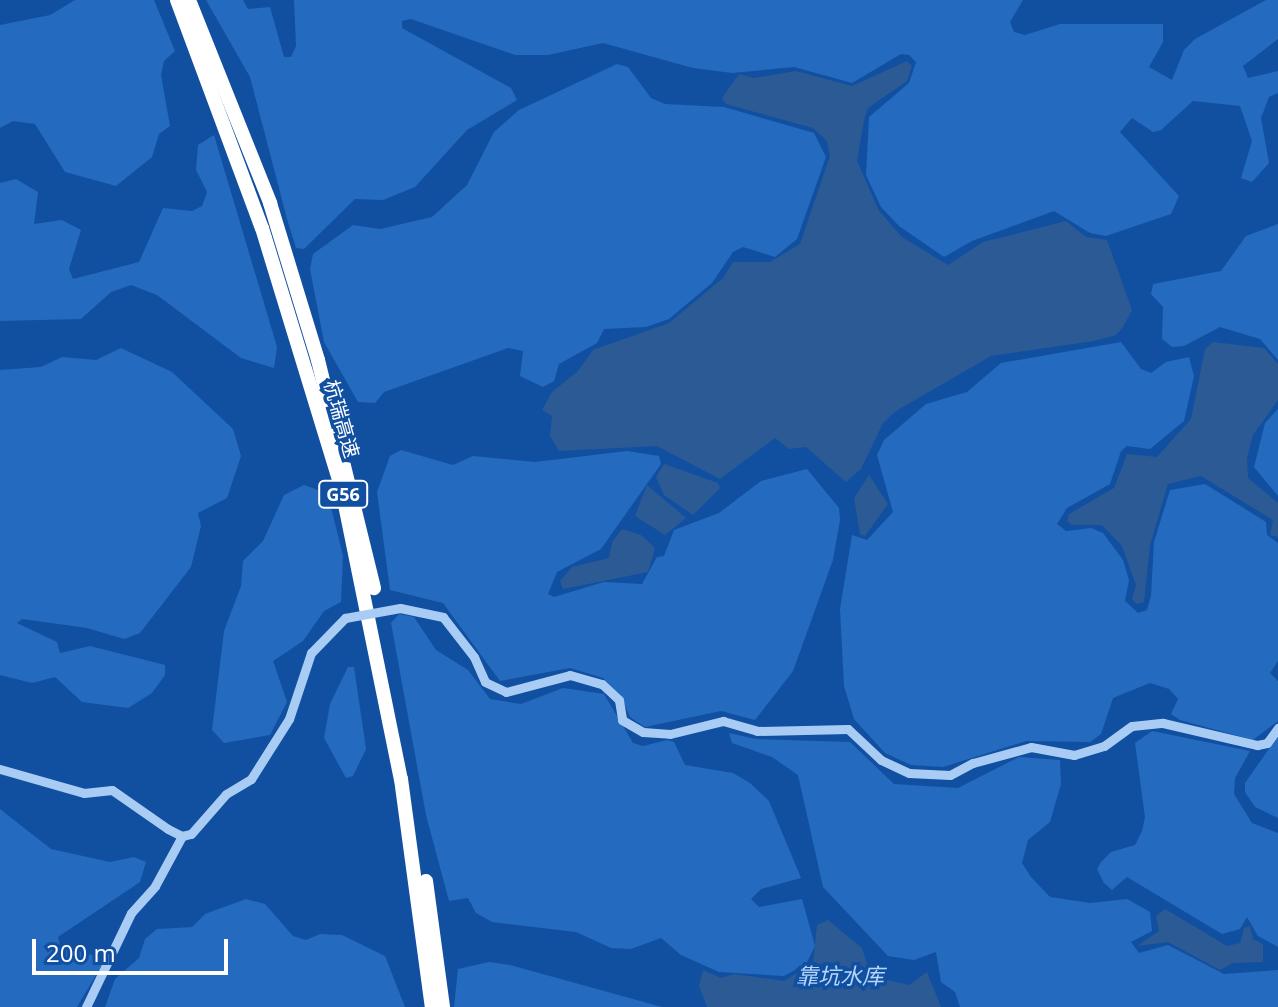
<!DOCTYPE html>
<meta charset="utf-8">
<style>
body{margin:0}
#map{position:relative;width:1278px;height:1007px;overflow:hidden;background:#1150a0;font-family:"Open Sans","Noto Sans SC",sans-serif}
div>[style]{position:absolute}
.green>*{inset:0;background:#246abf}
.water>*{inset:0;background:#2c5a95}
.minor>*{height:9px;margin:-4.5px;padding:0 4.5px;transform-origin:4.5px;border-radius:4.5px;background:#a9ccf5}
.highway>*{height:14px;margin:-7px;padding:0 7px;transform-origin:7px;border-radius:7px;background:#fff}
.minor-bridge>*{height:9px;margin:-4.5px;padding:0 4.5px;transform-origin:4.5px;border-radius:4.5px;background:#a9ccf5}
span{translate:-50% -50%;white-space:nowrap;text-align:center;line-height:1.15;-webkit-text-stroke:7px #1150a0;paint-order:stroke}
.shield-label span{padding:2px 6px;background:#1150a0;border:2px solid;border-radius:6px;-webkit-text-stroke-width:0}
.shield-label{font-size:18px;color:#fff;font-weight:700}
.street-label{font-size:20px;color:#fff}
.water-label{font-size:22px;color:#b6d6fb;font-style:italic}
.scale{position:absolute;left:32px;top:939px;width:196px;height:36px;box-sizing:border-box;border:4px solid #fff;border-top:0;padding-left:10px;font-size:24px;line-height:28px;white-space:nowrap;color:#fff;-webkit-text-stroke:6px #1150a0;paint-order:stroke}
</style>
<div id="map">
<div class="green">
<div style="clip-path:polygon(75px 0,154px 0,175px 51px,164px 61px,161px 75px,170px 126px,159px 134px,152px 157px,116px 186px,65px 172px,35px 124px,13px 121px,0 128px,0 25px,50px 15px)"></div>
<div style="clip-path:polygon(206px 0,243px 0,248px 9px,270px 7px,284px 57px,291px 57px,296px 46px,294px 0,1023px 0,1010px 22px,1014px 32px,1025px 35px,1060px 24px,1163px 24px,1163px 42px,1149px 67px,1172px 80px,1184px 50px,1195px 39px,1266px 0,1278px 0,1278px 39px,1243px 66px,1248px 78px,1278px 71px,1278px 93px,1269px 97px,1261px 118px,1269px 163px,1252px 182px,1241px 178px,1252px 141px,1240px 106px,1193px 101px,1161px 130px,1153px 132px,1132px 118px,1120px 132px,1179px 196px,1171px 214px,1106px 236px,1090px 233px,1054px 211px,972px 241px,944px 257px,899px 226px,881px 207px,866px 175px,869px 117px,909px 83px,916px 62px,909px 55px,901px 54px,852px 83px,794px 67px,732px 73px,693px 68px,603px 43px,548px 55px,515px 55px,411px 19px,402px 21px,402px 28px,511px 88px,517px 100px,467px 130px,415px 187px,383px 200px,355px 199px,304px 249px,296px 248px,287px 219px,250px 77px)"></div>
<div style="clip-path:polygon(617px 64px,628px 67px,651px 98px,665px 104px,724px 107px,814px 133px,826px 157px,797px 239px,775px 257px,743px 247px,733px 252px,712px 283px,669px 319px,646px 327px,604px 329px,597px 343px,559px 364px,554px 381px,543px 387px,520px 376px,523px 351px,508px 348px,384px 392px,375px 403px,358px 402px,324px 342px,310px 269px,313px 254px,353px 225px,380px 229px,432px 217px,467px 185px,494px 132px,519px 110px)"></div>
<div style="clip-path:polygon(214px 135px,277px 347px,274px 368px,241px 358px,157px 295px,131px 285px,111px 292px,81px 319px,0 321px,0 183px,16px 179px,38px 192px,34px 224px,62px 220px,81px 230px,69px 269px,73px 279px,139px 262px,163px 208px,192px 211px,202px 206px,207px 192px,196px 170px,198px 145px)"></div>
<div style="clip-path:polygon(1278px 224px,1278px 360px,1260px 339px,1220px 327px,1184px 346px,1172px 347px,1162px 339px,1163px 307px,1151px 294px,1153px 284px,1221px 271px,1246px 236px)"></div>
<div style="clip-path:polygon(1121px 342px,1141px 369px,1151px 373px,1166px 362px,1189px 357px,1194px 376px,1184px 421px,1150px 449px,1127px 446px,1121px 451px,1110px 484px,1067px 508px,1057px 524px,1066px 531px,1091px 528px,1103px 533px,1123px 560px,1129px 580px,1125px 601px,1138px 613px,1147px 610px,1151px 596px,1154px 542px,1170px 490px,1205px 484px,1266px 522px,1267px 535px,1278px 543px,1278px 661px,1270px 673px,1278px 681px,1278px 721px,1253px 740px,1180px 720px,1171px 714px,1178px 699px,1169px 689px,1150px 683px,1113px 698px,1101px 734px,1090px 742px,1026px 741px,943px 767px,911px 765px,885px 753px,854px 719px,844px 686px,840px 609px,852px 535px,867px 540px,893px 512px,877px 455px,884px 440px,926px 404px,967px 392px,1001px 363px)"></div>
<div style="clip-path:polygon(121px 348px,172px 372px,233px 429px,241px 456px,227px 498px,198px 513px,201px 526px,191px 567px,140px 633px,124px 639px,87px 628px,22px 619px,17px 623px,57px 642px,60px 653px,90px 646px,165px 665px,165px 675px,152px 693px,128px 708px,82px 702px,55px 677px,32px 683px,0 675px,0 370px,41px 367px,62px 357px,96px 360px)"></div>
<div style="clip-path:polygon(1278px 409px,1278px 496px,1254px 467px,1265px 423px)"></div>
<div style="clip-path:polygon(401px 450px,453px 465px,473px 456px,535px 462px,627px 451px,659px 456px,661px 464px,601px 549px,557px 572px,548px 594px,554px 597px,604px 582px,642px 584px,657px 557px,664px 556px,674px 530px,719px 513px,761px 481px,807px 469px,839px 508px,840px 520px,833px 560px,793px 671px,755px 720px,721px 711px,645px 727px,630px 717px,622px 698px,603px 678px,570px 668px,500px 681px,443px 603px,390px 590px,377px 492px,390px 456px)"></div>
<div style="clip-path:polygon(304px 485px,318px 490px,332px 511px,343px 556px,341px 602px,324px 611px,303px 641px,273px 661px,287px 702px,270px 735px,224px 743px,212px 730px,224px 631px,241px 586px,243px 561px,263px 541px,284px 495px)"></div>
<div style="clip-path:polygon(399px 614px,414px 617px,436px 650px,468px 670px,490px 699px,521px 704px,563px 688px,604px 694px,633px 743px,643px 746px,667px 740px,674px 742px,685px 765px,733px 773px,750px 783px,769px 801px,801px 878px,761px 889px,751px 899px,759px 907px,802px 899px,815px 946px,806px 964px,784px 976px,719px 972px,681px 955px,661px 938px,631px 949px,611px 948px,576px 932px,492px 922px,476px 913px,468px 898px,449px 901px,426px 815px,391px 623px)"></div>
<div style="clip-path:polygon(348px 667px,354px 667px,366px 749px,353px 776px,346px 778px,324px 738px,330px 704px)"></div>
<div style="clip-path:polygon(1152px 731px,1250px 751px,1235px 778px,1234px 794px,1252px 823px,1278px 833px,1278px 947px,1258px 936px,1247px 917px,1240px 929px,1222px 934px,1127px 877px,1112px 890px,1104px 883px,1097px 869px,1101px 862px,1111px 852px,1135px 845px,1142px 831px,1145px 817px,1135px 743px)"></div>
<div style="clip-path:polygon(729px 733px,756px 739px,850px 742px,894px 784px,958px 788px,1019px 757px,1060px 760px,1061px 784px,1050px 822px,1028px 840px,1022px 863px,1031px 877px,1050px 897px,1090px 903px,1127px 899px,1150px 912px,1152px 931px,1131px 942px,1139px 953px,1168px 945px,1224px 974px,1278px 970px,1278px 1007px,960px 1007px,955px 992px,941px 982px,936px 952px,914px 960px,888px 956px,823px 887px,798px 775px,772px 757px,732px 743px)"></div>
<div style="clip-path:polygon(1278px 736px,1278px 818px,1255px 807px,1245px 792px,1245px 783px)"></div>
<div style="clip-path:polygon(0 809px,51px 849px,110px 862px,134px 857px,146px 862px,140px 882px,58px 937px,60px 946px,96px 956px,102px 965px,77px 1007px,0 1007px)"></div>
<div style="clip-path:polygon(246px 899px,265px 904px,293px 936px,306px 940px,320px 934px,342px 935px,385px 956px,405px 1007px,105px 1007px,115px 979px,139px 958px,145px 939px,157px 929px,192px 927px,205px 914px)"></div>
<div style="clip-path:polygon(489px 962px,510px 965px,662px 1007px,454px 1007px,458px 969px)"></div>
</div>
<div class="water">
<div style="clip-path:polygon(907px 61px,912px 66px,907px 81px,868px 108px,864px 120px,857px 161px,879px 211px,902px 237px,948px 265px,983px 242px,1066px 221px,1086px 237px,1107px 240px,1132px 310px,1123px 327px,1116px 335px,1094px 341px,991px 356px,896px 411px,883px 423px,861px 469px,846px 482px,806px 447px,789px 449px,775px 438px,720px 479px,657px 446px,559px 451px,550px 436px,552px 416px,542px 410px,552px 392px,578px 371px,593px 350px,669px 323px,723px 278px,733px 262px,770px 262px,800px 244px,830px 156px,827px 141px,813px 128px,726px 104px,722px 98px,739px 74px,754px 78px,796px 71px,852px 86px)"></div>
<div style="clip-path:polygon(1213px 342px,1264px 348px,1278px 364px,1278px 400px,1253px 435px,1247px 458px,1248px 478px,1278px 503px,1278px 537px,1270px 535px,1273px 520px,1201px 476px,1168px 484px,1150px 545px,1144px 602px,1137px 604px,1132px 599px,1136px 585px,1122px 546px,1102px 525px,1072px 525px,1067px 521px,1069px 514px,1114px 488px,1127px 454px,1157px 457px,1191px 419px,1205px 349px)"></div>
<div style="clip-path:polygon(664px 464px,718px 483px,720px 488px,693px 515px,664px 495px,656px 477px)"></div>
<div style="clip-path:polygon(869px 475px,888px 504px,865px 536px,860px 534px,854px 498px)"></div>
<div style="clip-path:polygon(647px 485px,686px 518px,665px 535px,635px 516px)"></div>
<div style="clip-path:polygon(622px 529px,641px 535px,655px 548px,648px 572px,563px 589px,560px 581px,572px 567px,609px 558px,612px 542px)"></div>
<div style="clip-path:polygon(1165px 909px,1227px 946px,1240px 943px,1244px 928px,1250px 926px,1253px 939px,1263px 944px,1263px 962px,1233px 963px,1220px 970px,1168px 942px,1137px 946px,1159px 931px,1156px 916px)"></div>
<div style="clip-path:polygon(828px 920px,862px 948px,868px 967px,883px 979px,909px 985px,927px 972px,941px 1007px,707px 1007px,699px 986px,703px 970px,721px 978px,735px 974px,784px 981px,813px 963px,817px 925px)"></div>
</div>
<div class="minor">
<div style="left:400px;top:608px;width:44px;rotate:11.8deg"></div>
<div style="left:443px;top:617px;width:51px;rotate:52.2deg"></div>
<div style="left:474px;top:657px;width:27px;rotate:66deg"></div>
<div style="left:485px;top:682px;width:23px;rotate:25deg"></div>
<div style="left:506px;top:692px;width:66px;rotate:-14.9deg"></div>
<div style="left:570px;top:675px;width:33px;rotate:16deg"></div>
<div style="left:602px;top:684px;width:23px;rotate:43deg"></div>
<div style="left:619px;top:700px;width:20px;rotate:81deg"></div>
<div style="left:622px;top:720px;width:24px;rotate:30deg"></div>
<div style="left:643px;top:732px;width:27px;rotate:4deg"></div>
<div style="left:670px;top:734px;width:55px;rotate:-13.8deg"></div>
<div style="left:723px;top:721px;width:35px;rotate:16deg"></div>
<div style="left:757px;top:731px;width:91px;rotate:-1.3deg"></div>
<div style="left:848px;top:729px;width:45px;rotate:43.2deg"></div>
<div style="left:881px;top:760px;width:31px;rotate:25deg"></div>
<div style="left:909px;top:773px;width:41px;rotate:2.8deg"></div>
<div style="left:950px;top:775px;width:26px;rotate:-28deg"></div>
<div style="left:973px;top:763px;width:60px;rotate:-15.4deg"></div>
<div style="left:1031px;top:747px;width:44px;rotate:10.5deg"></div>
<div style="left:1074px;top:755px;width:31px;rotate:-17deg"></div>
<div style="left:1104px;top:746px;width:34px;rotate:-36deg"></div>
<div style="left:1132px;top:726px;width:31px;rotate:-6deg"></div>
<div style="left:1163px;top:723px;width:97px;rotate:13.2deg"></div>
<div style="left:1257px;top:745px;width:10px;rotate:-11deg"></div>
<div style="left:1267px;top:743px;width:19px;rotate:-54deg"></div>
<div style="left:0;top:769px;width:87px;rotate:15.9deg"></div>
<div style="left:84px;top:793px;width:28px;rotate:-6deg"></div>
<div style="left:112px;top:790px;width:68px;rotate:34.9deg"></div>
<div style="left:168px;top:829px;width:16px;rotate:27deg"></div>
<div style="left:182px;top:836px;width:9px;rotate:-13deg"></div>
<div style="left:191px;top:834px;width:53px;rotate:-48.8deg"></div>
<div style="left:226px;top:794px;width:29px;rotate:-31deg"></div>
<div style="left:251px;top:779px;width:71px;rotate:-57.7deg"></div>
<div style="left:289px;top:719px;width:70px;rotate:-71.6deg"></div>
<div style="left:311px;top:653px;width:49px;rotate:-45.8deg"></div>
<div style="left:86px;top:1007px;width:104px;rotate:-64.4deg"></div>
<div style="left:131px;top:913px;width:36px;rotate:-48deg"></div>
<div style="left:155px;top:886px;width:57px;rotate:-61.6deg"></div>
</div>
<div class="highway">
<div style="left:177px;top:0;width:243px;rotate:69.6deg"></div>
<div style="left:262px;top:228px;width:274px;rotate:73deg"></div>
<div style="left:342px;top:490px;width:295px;rotate:78.5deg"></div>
<div style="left:401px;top:779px;width:230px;rotate:82.3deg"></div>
<div style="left:189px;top:0;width:219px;rotate:68.2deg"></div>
<div style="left:270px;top:203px;width:164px;rotate:73deg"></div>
<div style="left:318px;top:360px;width:235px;rotate:76.2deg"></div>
<div style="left:426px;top:881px;width:127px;rotate:82.3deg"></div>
</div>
<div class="minor-bridge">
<div style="left:345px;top:618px;width:56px;rotate:-10.3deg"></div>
</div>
<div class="shield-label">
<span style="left:343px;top:494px">G56</span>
</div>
<div class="street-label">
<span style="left:342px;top:419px;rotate:74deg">杭瑞高速</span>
</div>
<div class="water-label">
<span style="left:840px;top:976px">靠坑水库</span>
</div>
<div class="scale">200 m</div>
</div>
